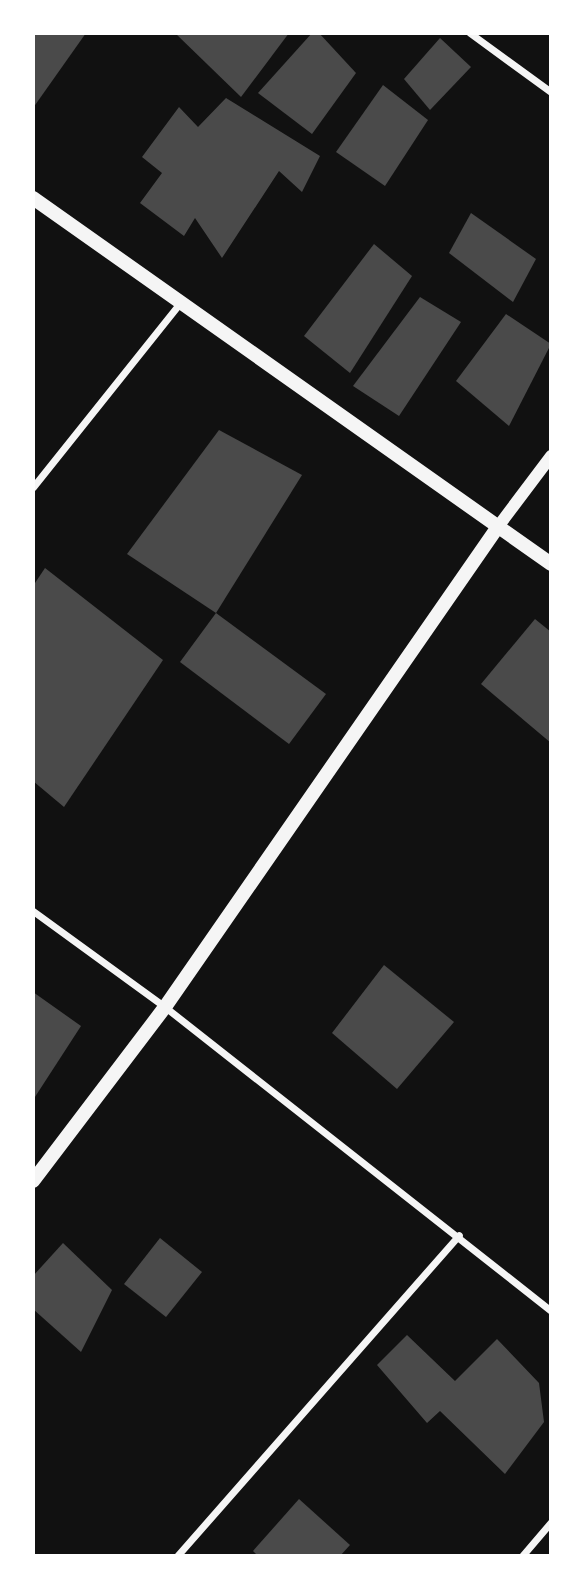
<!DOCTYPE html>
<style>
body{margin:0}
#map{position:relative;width:584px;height:1589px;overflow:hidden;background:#111;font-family:"Nunito Sans",sans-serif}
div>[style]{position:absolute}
.building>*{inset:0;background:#4a4a4a}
.minor>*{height:7px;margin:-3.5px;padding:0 3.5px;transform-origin:3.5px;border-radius:3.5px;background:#f5f5f5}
.tertiary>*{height:12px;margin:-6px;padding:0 6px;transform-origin:6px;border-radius:6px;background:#f5f5f5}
.secondary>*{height:14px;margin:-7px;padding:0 7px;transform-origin:7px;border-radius:7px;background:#f5f5f5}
span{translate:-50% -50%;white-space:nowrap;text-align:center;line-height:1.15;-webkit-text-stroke:7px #fff;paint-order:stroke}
.frame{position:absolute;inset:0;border:35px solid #fff;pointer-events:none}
</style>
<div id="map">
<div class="building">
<div style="clip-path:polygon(33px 33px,86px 33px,33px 108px)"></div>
<div style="clip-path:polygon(175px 33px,289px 33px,241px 97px)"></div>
<div style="clip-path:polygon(312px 33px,319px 33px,356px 73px,312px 134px,258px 93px)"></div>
<div style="clip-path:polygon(440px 38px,471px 67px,430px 110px,404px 79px)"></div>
<div style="clip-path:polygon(383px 85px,428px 120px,385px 186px,336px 152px)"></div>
<div style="clip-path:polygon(226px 98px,320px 156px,302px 192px,279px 171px,222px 258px,195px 218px,184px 236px,140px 203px,162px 173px,142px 157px,179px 107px,198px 127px)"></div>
<div style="clip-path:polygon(471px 213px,536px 259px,513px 302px,449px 253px)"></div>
<div style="clip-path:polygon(374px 244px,412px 276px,350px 373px,304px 336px)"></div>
<div style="clip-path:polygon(420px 297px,461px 322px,399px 416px,353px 386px)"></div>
<div style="clip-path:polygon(506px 314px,551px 344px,509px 426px,456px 381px)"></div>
<div style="clip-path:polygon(219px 430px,302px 475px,216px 613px,127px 554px)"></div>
<div style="clip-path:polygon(45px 568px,163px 660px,64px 807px,33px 781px,33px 586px)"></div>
<div style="clip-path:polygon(216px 613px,326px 694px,289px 744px,180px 662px)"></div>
<div style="clip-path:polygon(535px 619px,551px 632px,551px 743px,481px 684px)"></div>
<div style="clip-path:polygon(384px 965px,454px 1022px,397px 1089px,332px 1033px)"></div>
<div style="clip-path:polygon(33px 992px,81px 1026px,33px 1100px)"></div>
<div style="clip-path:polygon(160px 1238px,202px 1272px,166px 1317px,124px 1284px)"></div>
<div style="clip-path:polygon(63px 1243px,112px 1290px,81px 1352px,33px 1309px,33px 1276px)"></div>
<div style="clip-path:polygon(407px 1335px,455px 1381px,497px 1339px,539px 1383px,544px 1422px,505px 1474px,440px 1411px,427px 1423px,377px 1365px)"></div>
<div style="clip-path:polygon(299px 1499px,350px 1545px,340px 1556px,258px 1556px,253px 1551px)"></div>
</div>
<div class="minor">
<div style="left:470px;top:33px;width:100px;rotate:36.1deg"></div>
<div style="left:33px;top:487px;width:236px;rotate:-51.4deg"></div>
<div style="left:33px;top:911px;width:163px;rotate:36deg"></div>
<div style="left:165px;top:1007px;width:491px;rotate:38.2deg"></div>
<div style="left:177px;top:1556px;width:427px;rotate:-48.7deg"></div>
<div style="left:522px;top:1556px;width:45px;rotate:-49.5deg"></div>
</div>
<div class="tertiary">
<div style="left:497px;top:528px;width:90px;rotate:-53.1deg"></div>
</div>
<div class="secondary">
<div style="left:33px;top:198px;width:634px;rotate:35.24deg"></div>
<div style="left:33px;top:1181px;width:218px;rotate:-52.8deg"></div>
<div style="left:165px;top:1007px;width:583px;rotate:-55.27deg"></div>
</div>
<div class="frame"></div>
</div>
